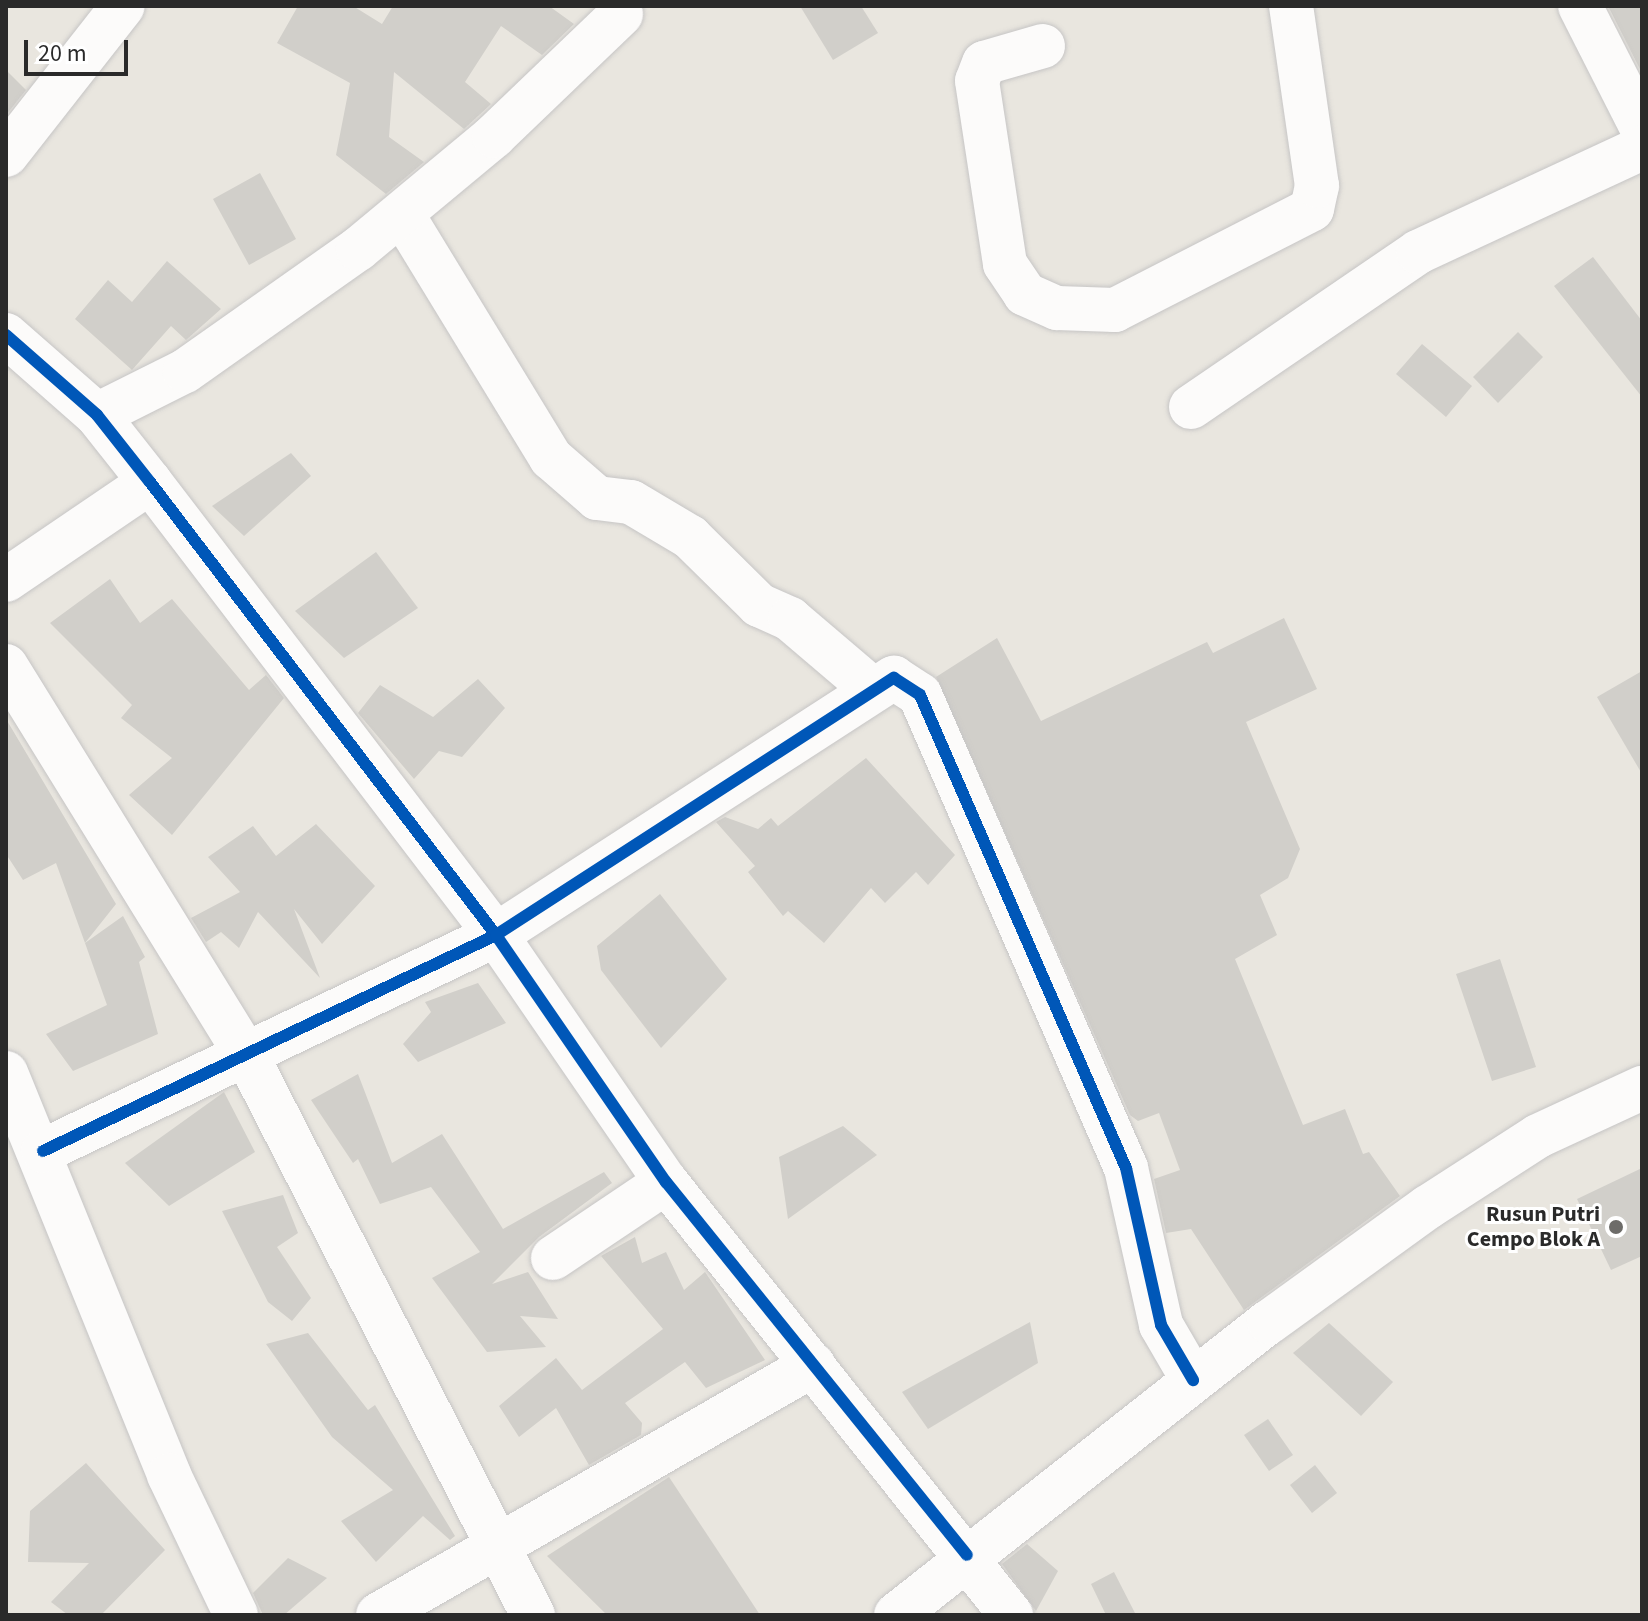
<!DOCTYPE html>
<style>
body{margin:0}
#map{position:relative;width:1648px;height:1621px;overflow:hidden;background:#e9e6df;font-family:"Source Sans 3",sans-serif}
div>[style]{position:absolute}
.building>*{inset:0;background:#d1cfca}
.roads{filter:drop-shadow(0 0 2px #c6c5c5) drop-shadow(0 0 2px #c6c5c5)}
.minor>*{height:44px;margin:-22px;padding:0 22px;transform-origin:22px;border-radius:22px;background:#fcfbfa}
.cycleway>*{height:12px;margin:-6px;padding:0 6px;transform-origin:6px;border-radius:6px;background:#0057b8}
.dots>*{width:22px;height:22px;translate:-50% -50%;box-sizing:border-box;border:4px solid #fff;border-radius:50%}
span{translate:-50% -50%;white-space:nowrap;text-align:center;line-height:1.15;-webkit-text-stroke:6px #fff;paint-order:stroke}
.poi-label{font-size:22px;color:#2a2a2a;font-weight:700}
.right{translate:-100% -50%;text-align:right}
.frame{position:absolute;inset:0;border:8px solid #2a2a2a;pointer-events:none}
.scale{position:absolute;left:24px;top:40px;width:104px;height:36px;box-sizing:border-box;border:4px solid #2a2a2a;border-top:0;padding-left:10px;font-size:24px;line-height:28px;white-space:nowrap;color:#2a2a2a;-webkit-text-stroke:6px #fff;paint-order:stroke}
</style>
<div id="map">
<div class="building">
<div style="clip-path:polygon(298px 6px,353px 6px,382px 24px,393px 6px,549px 6px,574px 24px,542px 55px,501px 26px,465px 82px,491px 104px,464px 129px,394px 72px,389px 137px,424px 162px,386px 194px,336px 155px,350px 83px,277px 43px)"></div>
<div style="clip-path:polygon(800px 6px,861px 6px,878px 33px,833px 60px)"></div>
<div style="clip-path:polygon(1608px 6px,1642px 6px,1642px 73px)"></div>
<div style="clip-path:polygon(6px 70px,26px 90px,6px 115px)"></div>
<div style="clip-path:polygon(260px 173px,296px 239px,249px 265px,213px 199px)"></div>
<div style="clip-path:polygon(1593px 257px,1642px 321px,1642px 397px,1554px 286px)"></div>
<div style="clip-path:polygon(167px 261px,221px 309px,186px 340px,171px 326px,132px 370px,75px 319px,108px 280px,132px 302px)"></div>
<div style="clip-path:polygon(1518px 332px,1543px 357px,1498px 403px,1473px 377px)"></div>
<div style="clip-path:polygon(1422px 344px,1472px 386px,1446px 417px,1396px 374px)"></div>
<div style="clip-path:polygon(291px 453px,311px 476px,244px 536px,212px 506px)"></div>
<div style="clip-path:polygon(376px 552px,418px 608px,344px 658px,295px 611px)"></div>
<div style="clip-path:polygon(110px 579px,140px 623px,172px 599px,249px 690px,266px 675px,284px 698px,172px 835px,129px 795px,172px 758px,121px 718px,132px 705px,50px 623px)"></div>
<div style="clip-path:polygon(1284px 618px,1317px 689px,1246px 722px,1300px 849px,1288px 878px,1260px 895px,1277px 935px,1235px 959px,1303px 1125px,1345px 1109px,1363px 1154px,1369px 1152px,1400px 1196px,1244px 1310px,1191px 1229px,1166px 1233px,1154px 1179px,1180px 1170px,1159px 1113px,1138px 1121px,1130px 1115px,936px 677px,997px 638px,1041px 721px,1207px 642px,1213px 653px)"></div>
<div style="clip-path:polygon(1642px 671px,1642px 774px,1597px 697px)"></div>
<div style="clip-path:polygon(478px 679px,505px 708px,462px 757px,439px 751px,414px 779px,358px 713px,380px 685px,433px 717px)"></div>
<div style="clip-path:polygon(6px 719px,116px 904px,85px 943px,56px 863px,23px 880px,6px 854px)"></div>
<div style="clip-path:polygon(866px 758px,955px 855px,928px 885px,916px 872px,885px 903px,871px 888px,824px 943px,788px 911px,783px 916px,748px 872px,755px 866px,716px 822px,725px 817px,758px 829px,771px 818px,778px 826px)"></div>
<div style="clip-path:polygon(316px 824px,375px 886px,322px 944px,294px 909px,320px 978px,258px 912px,239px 948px,221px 932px,206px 942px,191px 918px,240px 892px,208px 857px,253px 826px,276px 856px)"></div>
<div style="clip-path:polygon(660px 894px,727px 979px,661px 1048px,601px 970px,597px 946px)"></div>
<div style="clip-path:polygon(123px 916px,145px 957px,139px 962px,158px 1034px,73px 1071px,46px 1034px,107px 1005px,85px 943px)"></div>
<div style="clip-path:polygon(1500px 959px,1536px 1067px,1492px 1081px,1456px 974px)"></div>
<div style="clip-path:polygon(478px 983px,506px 1023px,418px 1062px,403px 1044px,431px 1012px,425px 1002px)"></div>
<div style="clip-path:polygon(358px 1074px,392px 1163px,442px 1134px,503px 1229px,604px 1172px,612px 1183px,539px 1237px,492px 1284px,528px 1272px,558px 1319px,520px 1316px,546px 1347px,487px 1352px,432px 1278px,480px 1252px,431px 1187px,380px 1204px,358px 1159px,353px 1163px,311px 1100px)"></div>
<div style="clip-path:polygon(224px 1092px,255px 1152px,169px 1206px,125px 1163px)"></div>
<div style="clip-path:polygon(843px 1126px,877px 1155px,788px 1219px,779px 1157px)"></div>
<div style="clip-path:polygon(1642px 1168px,1642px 1256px,1611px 1270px,1577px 1199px)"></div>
<div style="clip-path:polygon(283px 1195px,298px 1233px,277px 1247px,311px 1298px,292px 1321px,268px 1302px,222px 1211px)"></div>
<div style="clip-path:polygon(635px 1237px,642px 1263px,666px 1252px,684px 1290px,705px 1272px,765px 1360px,706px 1388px,685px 1362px,625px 1403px,642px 1423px,641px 1435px,589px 1465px,556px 1408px,519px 1437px,499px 1406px,556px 1358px,582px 1390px,663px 1329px,601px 1256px)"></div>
<div style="clip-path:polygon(1030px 1322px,1038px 1363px,928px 1429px,902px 1392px)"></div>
<div style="clip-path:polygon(1329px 1323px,1393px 1382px,1361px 1416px,1293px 1353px)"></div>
<div style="clip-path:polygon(308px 1333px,368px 1410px,375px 1405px,455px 1536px,450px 1540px,423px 1516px,376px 1562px,341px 1521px,393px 1490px,332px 1437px,266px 1344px)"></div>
<div style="clip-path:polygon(1268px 1419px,1293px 1455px,1269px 1471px,1244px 1435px)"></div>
<div style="clip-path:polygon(86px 1463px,165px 1550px,101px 1615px,68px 1615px,51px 1602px,89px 1563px,28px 1562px,30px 1511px)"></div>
<div style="clip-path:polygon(1315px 1465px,1337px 1493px,1312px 1513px,1290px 1485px)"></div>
<div style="clip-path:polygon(669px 1477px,718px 1551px,760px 1615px,607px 1615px,547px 1556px)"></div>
<div style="clip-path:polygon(1027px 1544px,1058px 1571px,1036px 1611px,1002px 1564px)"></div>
<div style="clip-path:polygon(288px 1558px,327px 1578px,284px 1615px,263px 1615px,253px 1593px)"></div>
<div style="clip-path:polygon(1114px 1572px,1136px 1615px,1106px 1615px,1091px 1584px)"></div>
</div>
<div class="roads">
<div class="minor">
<div style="left:1580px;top:6px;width:137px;rotate:63.1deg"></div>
<div style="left:1043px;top:46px;width:61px;rotate:163.9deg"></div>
<div style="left:984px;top:63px;width:19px;rotate:111deg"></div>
<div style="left:977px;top:81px;width:185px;rotate:81.3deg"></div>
<div style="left:1005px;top:264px;width:36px;rotate:56deg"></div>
<div style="left:1025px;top:294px;width:35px;rotate:24deg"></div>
<div style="left:1057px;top:308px;width:58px;rotate:2deg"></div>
<div style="left:1115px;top:310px;width:221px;rotate:-27.1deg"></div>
<div style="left:1312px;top:209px;width:24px;rotate:-78deg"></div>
<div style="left:1317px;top:186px;width:182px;rotate:-98.2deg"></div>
<div style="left:6px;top:155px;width:189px;rotate:-51.9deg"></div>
<div style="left:402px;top:214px;width:286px;rotate:58.6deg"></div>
<div style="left:551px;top:458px;width:61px;rotate:41deg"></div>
<div style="left:597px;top:498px;width:34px;rotate:7deg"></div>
<div style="left:631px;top:502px;width:69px;rotate:30.7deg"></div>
<div style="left:690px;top:537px;width:97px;rotate:44.6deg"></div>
<div style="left:759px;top:605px;width:34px;rotate:24deg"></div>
<div style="left:790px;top:619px;width:106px;rotate:40.4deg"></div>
<div style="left:6px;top:335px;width:121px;rotate:41.3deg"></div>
<div style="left:97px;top:415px;width:85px;rotate:51.7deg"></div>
<div style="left:150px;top:482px;width:570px;rotate:52.63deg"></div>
<div style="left:496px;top:935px;width:300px;rotate:55.5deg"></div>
<div style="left:666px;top:1182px;width:554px;rotate:51.45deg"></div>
<div style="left:1191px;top:407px;width:275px;rotate:-34.3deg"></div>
<div style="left:1418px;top:252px;width:247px;rotate:-24.9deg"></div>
<div style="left:97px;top:415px;width:98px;rotate:-26.6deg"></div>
<div style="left:185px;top:371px;width:212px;rotate:-35.2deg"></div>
<div style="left:358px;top:249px;width:177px;rotate:-39.7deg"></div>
<div style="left:494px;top:136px;width:176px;rotate:-43.8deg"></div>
<div style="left:6px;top:580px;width:174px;rotate:-34.2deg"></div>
<div style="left:6px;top:666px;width:461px;rotate:58.3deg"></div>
<div style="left:248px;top:1058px;width:626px;rotate:62.9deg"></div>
<div style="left:6px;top:1073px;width:434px;rotate:67.9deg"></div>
<div style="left:169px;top:1475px;width:155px;rotate:64.4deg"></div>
<div style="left:43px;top:1151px;width:502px;rotate:-25.49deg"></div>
<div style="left:496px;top:935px;width:474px;rotate:-32.9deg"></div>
<div style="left:894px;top:678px;width:31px;rotate:33deg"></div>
<div style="left:920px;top:695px;width:516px;rotate:66.47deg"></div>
<div style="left:1126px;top:1168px;width:161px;rotate:77.4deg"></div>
<div style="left:1161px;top:1325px;width:64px;rotate:59.8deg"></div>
<div style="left:553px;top:1258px;width:136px;rotate:-33.9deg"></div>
<div style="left:378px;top:1615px;width:502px;rotate:-29.89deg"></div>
<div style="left:896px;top:1615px;width:474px;rotate:-38.2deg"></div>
<div style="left:1269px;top:1322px;width:196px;rotate:-35.9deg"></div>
<div style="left:1428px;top:1207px;width:131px;rotate:-32.8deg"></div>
<div style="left:1538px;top:1136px;width:115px;rotate:-24.8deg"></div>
</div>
</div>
<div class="cycleway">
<div style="left:6px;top:335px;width:121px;rotate:41.3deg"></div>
<div style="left:97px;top:415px;width:85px;rotate:51.7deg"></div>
<div style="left:150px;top:482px;width:570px;rotate:52.63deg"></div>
<div style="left:496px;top:935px;width:300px;rotate:55.5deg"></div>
<div style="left:666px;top:1182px;width:479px;rotate:51.1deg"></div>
<div style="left:43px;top:1151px;width:502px;rotate:-25.49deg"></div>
<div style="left:496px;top:935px;width:474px;rotate:-32.9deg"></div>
<div style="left:894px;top:678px;width:31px;rotate:33deg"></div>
<div style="left:920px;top:695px;width:516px;rotate:66.47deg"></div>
<div style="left:1126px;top:1168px;width:161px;rotate:77.4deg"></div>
<div style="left:1161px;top:1325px;width:64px;rotate:59.8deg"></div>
</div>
<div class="dots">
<div style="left:1616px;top:1227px;background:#6d6c69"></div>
</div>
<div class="poi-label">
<span class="right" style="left:1600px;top:1227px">Rusun Putri<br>Cempo Blok A</span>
</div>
<div class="frame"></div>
<div class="scale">20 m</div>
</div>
